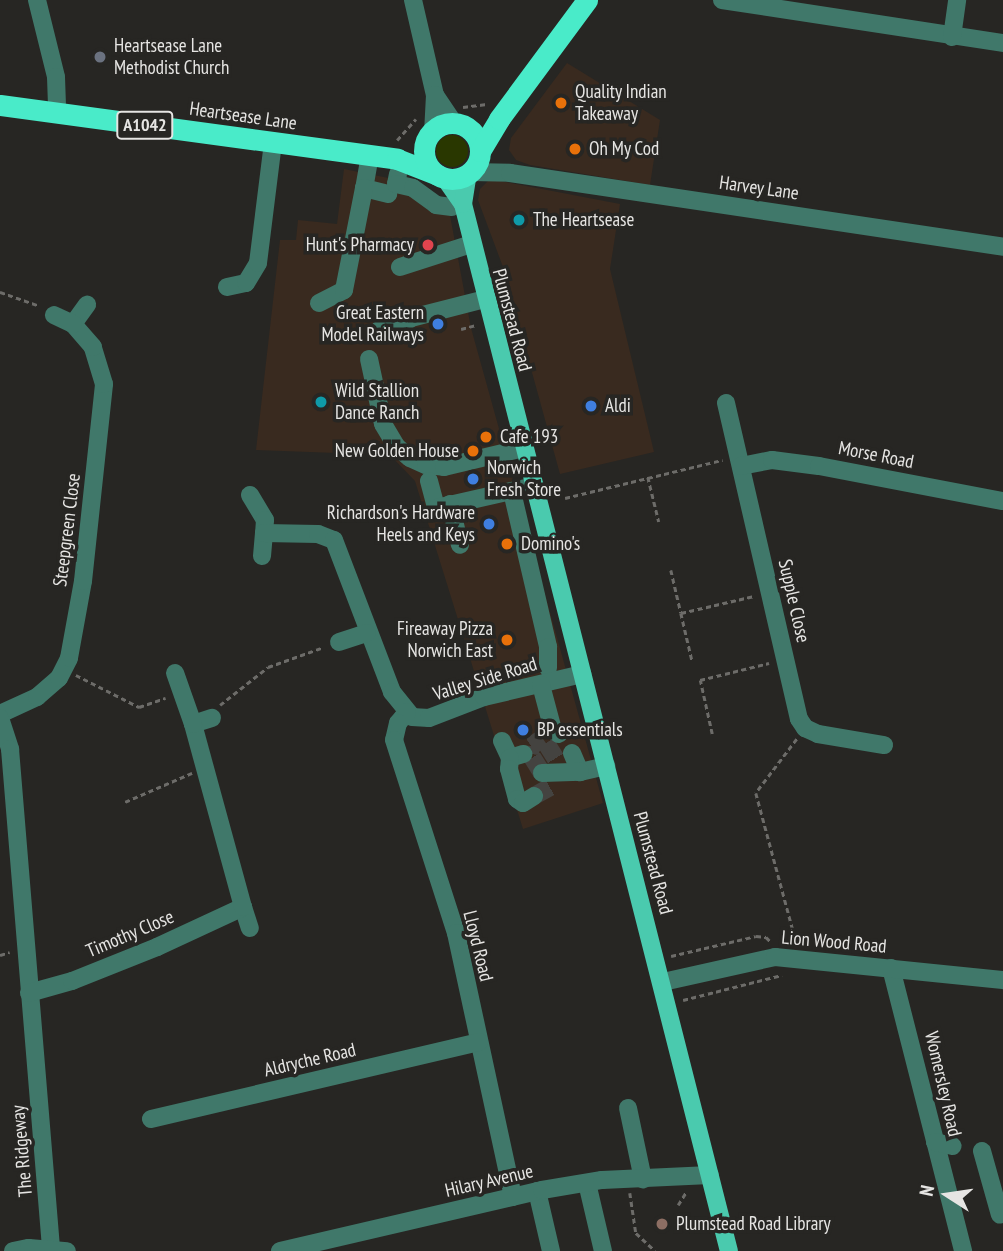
<!DOCTYPE html>
<style>
body{margin:0}
#map{position:relative;width:1003px;height:1251px;overflow:hidden;background:#272623;font-family:"PT Sans Narrow",sans-serif}
div>[style]{position:absolute}
.commercial>*{inset:0;background:#392a1f}
.green>*{inset:0;background:#293700}
.round{border-radius:50%}
.minor-tunnel>*{height:18px;margin-top:-9px;transform-origin:0;background:repeating-linear-gradient(90deg,#444340 0 18px,transparent 0 27px)}
.path>*{height:2.5px;margin-top:-1.25px;transform-origin:0;background:repeating-linear-gradient(90deg,#6d6c69 0 5px,transparent 0 8.5px)}
.minor>*{height:18px;margin:-9px;padding:0 9px;transform-origin:9px;border-radius:9px;background:#40786a}
.major>*{height:18px;margin:-9px;padding:0 9px;transform-origin:9px;border-radius:9px;background:#4acaae}
.highway>*{height:21px;margin:-10.5px;padding:0 10.5px;transform-origin:10.5px;border-radius:10.5px;background:#49ebc9}
.highway>.ring{margin:-10.5px;padding:0;box-sizing:content-box;background:none;border:21px solid #49ebc9;border-radius:50%}
.dots>*{width:19px;height:19px;translate:-50% -50%;box-sizing:border-box;border:4px solid #272623;border-radius:50%}
span{translate:-50% -50%;white-space:nowrap;text-align:center;line-height:1.15;-webkit-text-stroke:7px #272623;paint-order:stroke}
.shield-label span{padding:2px 5px;background:#272623;border:2px solid;border-radius:5px;-webkit-text-stroke-width:0}
.shield-label{font-size:18px;color:#e6e5e3;font-weight:700}
.poi-label{font-size:19px;color:#e6e5e3}
.left{translate:0 -50%;text-align:left}
.right{translate:-100% -50%;text-align:right}
.street-label{font-size:19px;color:#e6e5e3}
.north{position:absolute;left:912px;top:1160px;width:70px;height:70px;-webkit-text-stroke:5px #272623;paint-order:stroke;rotate:282deg;font-size:19px;font-weight:700;line-height:28px;text-align:center;color:#e6e5e3}
.north::after{content:'';display:block;margin:auto;width:24px;height:32px;background:#e6e5e3;clip-path:polygon(50% 0,100% 100%,50% 72%,0 100%)}
</style>
<div id="map">
<div class="commercial">
<div style="clip-path:polygon(567px 63px,660px 120px,650px 185px,530px 165px,516px 160px,509px 150px,511px 138px)"></div>
<div style="clip-path:polygon(344px 169px,423px 185px,449px 210px,471px 328px,603px 803px,523px 829px,415px 481px,390px 455px,256px 450px,280px 240px,296px 240px,298px 220px,337px 224px)"></div>
<div style="clip-path:polygon(490px 179px,620px 204px,610px 269px,654px 452px,560px 474px,503px 267px,478px 200px,480px 189px)"></div>
</div>
<div class="green">
<div class="round" style="left:436px;top:135px;width:32px;height:32px"></div>
</div>
<div class="minor-tunnel">
<div style="left:546px;top:743px;width:22px;rotate:58deg"></div>
<div style="left:542px;top:773px;width:22px;rotate:-122deg"></div>
<div style="left:530px;top:754px;width:8px;rotate:-83deg"></div>
<div style="left:531px;top:746px;width:14px;rotate:-34deg"></div>
<div style="left:534px;top:796px;width:26px;rotate:-29deg"></div>
</div>
<div class="path">
<div style="left:463px;top:107px;width:24px;rotate:-7deg"></div>
<div style="left:397px;top:140px;width:28px;rotate:-48deg"></div>
<div style="left:0;top:292px;width:42px;rotate:19.3deg"></div>
<div style="left:461px;top:329px;width:16px;rotate:-15deg"></div>
<div style="left:648px;top:477px;width:46px;rotate:76.3deg"></div>
<div style="left:565px;top:498px;width:162px;rotate:-13.6deg"></div>
<div style="left:671px;top:570px;width:44px;rotate:76.9deg"></div>
<div style="left:681px;top:613px;width:75px;rotate:-13.1deg"></div>
<div style="left:681px;top:613px;width:48px;rotate:76.8deg"></div>
<div style="left:76px;top:675px;width:71px;rotate:26.9deg"></div>
<div style="left:139px;top:707px;width:28px;rotate:-19deg"></div>
<div style="left:220px;top:705px;width:61px;rotate:-38.4deg"></div>
<div style="left:268px;top:667px;width:59px;rotate:-19.7deg"></div>
<div style="left:712px;top:734px;width:55px;rotate:-102.5deg"></div>
<div style="left:700px;top:680px;width:71px;rotate:-13.8deg"></div>
<div style="left:797px;top:739px;width:68px;rotate:127.2deg"></div>
<div style="left:756px;top:793px;width:157px;rotate:74.9deg"></div>
<div style="left:125px;top:802px;width:73px;rotate:-23.4deg"></div>
<div style="left:0;top:955px;width:10px;rotate:-17deg"></div>
<div style="left:671px;top:956px;width:87px;rotate:-13.2deg"></div>
<div style="left:756px;top:936px;width:10px;rotate:6deg"></div>
<div style="left:766px;top:937px;width:8px;rotate:45deg"></div>
<div style="left:683px;top:1000px;width:102px;rotate:-14.2deg"></div>
<div style="left:630px;top:1193px;width:40px;rotate:81.5deg"></div>
<div style="left:636px;top:1233px;width:26px;rotate:43deg"></div>
<div style="left:678px;top:1205px;width:15px;rotate:-58deg"></div>
</div>
<div class="minor">
<div style="left:37px;top:0;width:79px;rotate:76.1deg"></div>
<div style="left:56px;top:77px;width:36px;rotate:88deg"></div>
<div style="left:413px;top:0;width:98px;rotate:77deg"></div>
<div style="left:435px;top:95px;width:36px;rotate:93deg"></div>
<div style="left:722px;top:0;width:284px;rotate:8.7deg"></div>
<div style="left:952px;top:37px;width:37px;rotate:-82deg"></div>
<div style="left:435px;top:95px;width:34px;rotate:56deg"></div>
<div style="left:370px;top:155px;width:34px;rotate:100deg"></div>
<div style="left:364px;top:188px;width:25px;rotate:14deg"></div>
<div style="left:471px;top:172px;width:39px;rotate:1deg"></div>
<div style="left:510px;top:173px;width:499px;rotate:8.5deg"></div>
<div style="left:398px;top:174px;width:10px;rotate:101deg"></div>
<div style="left:396px;top:184px;width:17px;rotate:13deg"></div>
<div style="left:413px;top:188px;width:29px;rotate:36deg"></div>
<div style="left:436px;top:205px;width:16px;rotate:7deg"></div>
<div style="left:400px;top:267px;width:75px;rotate:-17.9deg"></div>
<div style="left:227px;top:287px;width:19px;rotate:-12deg"></div>
<div style="left:246px;top:283px;width:23px;rotate:-59deg"></div>
<div style="left:258px;top:263px;width:121px;rotate:-82.9deg"></div>
<div style="left:319px;top:303px;width:28px;rotate:-27deg"></div>
<div style="left:344px;top:290px;width:104px;rotate:-78.9deg"></div>
<div style="left:73px;top:324px;width:24px;rotate:-54deg"></div>
<div style="left:379px;top:330px;width:25px;rotate:-14deg"></div>
<div style="left:403px;top:324px;width:10px;rotate:-37deg"></div>
<div style="left:411px;top:318px;width:76px;rotate:-14.4deg"></div>
<div style="left:369px;top:359px;width:66px;rotate:77.8deg"></div>
<div style="left:383px;top:424px;width:26px;rotate:59deg"></div>
<div style="left:396px;top:446px;width:18px;rotate:41deg"></div>
<div style="left:410px;top:458px;width:17px;rotate:24deg"></div>
<div style="left:426px;top:465px;width:18px;rotate:6deg"></div>
<div style="left:444px;top:467px;width:82px;rotate:-13.4deg"></div>
<div style="left:726px;top:403px;width:324px;rotate:77deg"></div>
<div style="left:799px;top:719px;width:11px;rotate:56deg"></div>
<div style="left:805px;top:728px;width:14px;rotate:25deg"></div>
<div style="left:818px;top:734px;width:67px;rotate:9.5deg"></div>
<div style="left:741px;top:466px;width:32px;rotate:-11deg"></div>
<div style="left:772px;top:460px;width:47px;rotate:7.3deg"></div>
<div style="left:819px;top:466px;width:187px;rotate:10.8deg"></div>
<div style="left:429px;top:481px;width:28px;rotate:75deg"></div>
<div style="left:436px;top:508px;width:82px;rotate:-12.7deg"></div>
<div style="left:535px;top:486px;width:19px;rotate:168deg"></div>
<div style="left:516px;top:490px;width:7px;rotate:117deg"></div>
<div style="left:513px;top:496px;width:155px;rotate:76.9deg"></div>
<div style="left:548px;top:647px;width:21px;rotate:90deg"></div>
<div style="left:250px;top:495px;width:29px;rotate:59deg"></div>
<div style="left:265px;top:520px;width:13px;rotate:94deg"></div>
<div style="left:450px;top:504px;width:42px;rotate:76.3deg"></div>
<div style="left:262px;top:556px;width:23px;rotate:-85deg"></div>
<div style="left:264px;top:533px;width:54px;rotate:1.1deg"></div>
<div style="left:318px;top:534px;width:17px;rotate:21deg"></div>
<div style="left:334px;top:540px;width:163px;rotate:69.1deg"></div>
<div style="left:392px;top:692px;width:32px;rotate:51deg"></div>
<div style="left:412px;top:717px;width:17px;rotate:3deg"></div>
<div style="left:429px;top:718px;width:59px;rotate:-20.9deg"></div>
<div style="left:484px;top:697px;width:101px;rotate:-13.2deg"></div>
<div style="left:339px;top:642px;width:29px;rotate:-18deg"></div>
<div style="left:541px;top:685px;width:47px;rotate:75.1deg"></div>
<div style="left:553px;top:730px;width:7px;rotate:34deg"></div>
<div style="left:407px;top:712px;width:14px;rotate:129deg"></div>
<div style="left:398px;top:723px;width:17px;rotate:103deg"></div>
<div style="left:394px;top:740px;width:203px;rotate:72.2deg"></div>
<div style="left:456px;top:933px;width:270px;rotate:77.8deg"></div>
<div style="left:0;top:714px;width:41px;rotate:-24.7deg"></div>
<div style="left:37px;top:697px;width:29px;rotate:-41deg"></div>
<div style="left:59px;top:678px;width:22px;rotate:-63deg"></div>
<div style="left:69px;top:658px;width:78px;rotate:-79.7deg"></div>
<div style="left:83px;top:581px;width:198px;rotate:-83.9deg"></div>
<div style="left:104px;top:384px;width:39px;rotate:-107deg"></div>
<div style="left:93px;top:347px;width:30px;rotate:-131deg"></div>
<div style="left:73px;top:324px;width:21px;rotate:-155deg"></div>
<div style="left:0;top:718px;width:33px;rotate:72deg"></div>
<div style="left:10px;top:749px;width:501px;rotate:85.3deg"></div>
<div style="left:193px;top:724px;width:20px;rotate:-18deg"></div>
<div style="left:502px;top:741px;width:19px;rotate:65deg"></div>
<div style="left:510px;top:758px;width:14px;rotate:-17deg"></div>
<div style="left:572px;top:753px;width:21px;rotate:67deg"></div>
<div style="left:580px;top:772px;width:27px;rotate:-13deg"></div>
<div style="left:510px;top:758px;width:11px;rotate:95deg"></div>
<div style="left:509px;top:769px;width:31px;rotate:75deg"></div>
<div style="left:517px;top:799px;width:7px;rotate:34deg"></div>
<div style="left:523px;top:803px;width:13px;rotate:-32deg"></div>
<div style="left:542px;top:773px;width:38px;rotate:-2deg"></div>
<div style="left:243px;top:907px;width:22px;rotate:72deg"></div>
<div style="left:891px;top:968px;width:292px;rotate:75.7deg"></div>
<div style="left:663px;top:982px;width:115px;rotate:-12.6deg"></div>
<div style="left:775px;top:957px;width:229px;rotate:5.8deg"></div>
<div style="left:29px;top:993px;width:45px;rotate:-15.6deg"></div>
<div style="left:72px;top:981px;width:92px;rotate:-21.8deg"></div>
<div style="left:157px;top:947px;width:95px;rotate:-24.9deg"></div>
<div style="left:243px;top:907px;width:190px;rotate:-105.3deg"></div>
<div style="left:193px;top:724px;width:54px;rotate:-109.4deg"></div>
<div style="left:628px;top:1108px;width:73px;rotate:78.1deg"></div>
<div style="left:151px;top:1119px;width:337px;rotate:-13.2deg"></div>
<div style="left:935px;top:1142px;width:18px;rotate:13deg"></div>
<div style="left:982px;top:1151px;width:66px;rotate:74.3deg"></div>
<div style="left:587px;top:1183px;width:70px;rotate:76.8deg"></div>
<div style="left:537px;top:1191px;width:62px;rotate:76.9deg"></div>
<div style="left:13px;top:1251px;width:16px;rotate:-11deg"></div>
<div style="left:29px;top:1248px;width:38px;rotate:5deg"></div>
<div style="left:280px;top:1251px;width:269px;rotate:-13.1deg"></div>
<div style="left:542px;top:1190px;width:61px;rotate:-9.5deg"></div>
<div style="left:602px;top:1180px;width:108px;rotate:-2.7deg"></div>
</div>
<div class="major">
<div style="left:444px;top:177px;width:33px;rotate:55deg"></div>
<div style="left:463px;top:204px;width:1080px;rotate:75.75deg"></div>
<div style="left:463px;top:204px;width:30px;rotate:-81deg"></div>
</div>
<div class="highway">
<div style="left:0;top:105px;width:401px;rotate:7.7deg"></div>
<div style="left:397px;top:159px;width:44px;rotate:21.3deg"></div>
<div class="ring" style="left:424px;top:123px;width:35px;height:35px"></div>
<div style="left:480px;top:151px;width:37px;rotate:-59deg"></div>
<div style="left:499px;top:119px;width:148px;rotate:-53.5deg"></div>
</div>
<div class="dots">
<div style="left:100px;top:57px;background:#6b7280"></div>
<div style="left:561px;top:103px;background:#e8710a"></div>
<div style="left:575px;top:149px;background:#e8710a"></div>
<div style="left:519px;top:220px;background:#0f9aa8"></div>
<div style="left:428px;top:245px;background:#e0444e"></div>
<div style="left:438px;top:324px;background:#3f7fe0"></div>
<div style="left:321px;top:402px;background:#0f9aa8"></div>
<div style="left:591px;top:406px;background:#3f7fe0"></div>
<div style="left:486px;top:437px;background:#e8710a"></div>
<div style="left:473px;top:451px;background:#e8710a"></div>
<div style="left:473px;top:479px;background:#3f7fe0"></div>
<div style="left:489px;top:524px;background:#3f7fe0"></div>
<div style="left:507px;top:544px;background:#e8710a"></div>
<div style="left:507px;top:640px;background:#e8710a"></div>
<div style="left:523px;top:730px;background:#3f7fe0"></div>
<div style="left:662px;top:1224px;background:#8d6e63"></div>
</div>
<div class="shield-label">
<span style="left:145px;top:125px">A1042</span>
</div>
<div class="poi-label">
<span class="left" style="left:114px;top:57px">Heartsease Lane<br>Methodist Church</span>
<span class="left" style="left:575px;top:103px">Quality Indian<br>Takeaway</span>
<span class="left" style="left:589px;top:149px">Oh My Cod</span>
<span class="left" style="left:533px;top:220px">The Heartsease</span>
<span class="right" style="left:414px;top:245px">Hunt's Pharmacy</span>
<span class="right" style="left:424px;top:324px">Great Eastern<br>Model Railways</span>
<span class="left" style="left:335px;top:402px">Wild Stallion<br>Dance Ranch</span>
<span class="left" style="left:605px;top:406px">Aldi</span>
<span class="left" style="left:500px;top:437px">Cafe 193</span>
<span class="right" style="left:459px;top:451px">New Golden House</span>
<span class="left" style="left:487px;top:479px">Norwich<br>Fresh Store</span>
<span class="right" style="left:475px;top:524px">Richardson's Hardware<br>Heels and Keys</span>
<span class="left" style="left:521px;top:544px">Domino's</span>
<span class="right" style="left:493px;top:640px">Fireaway Pizza<br>Norwich East</span>
<span class="left" style="left:537px;top:730px">BP essentials</span>
<span class="left" style="left:676px;top:1224px">Plumstead Road Library</span>
</div>
<div class="street-label">
<span style="left:243px;top:116px;rotate:8deg">Heartsease Lane</span>
<span style="left:759px;top:188px;rotate:8deg">Harvey Lane</span>
<span style="left:512px;top:320px;rotate:75deg">Plumstead Road</span>
<span style="left:876px;top:455px;rotate:11deg">Morse Road</span>
<span style="left:67px;top:530px;rotate:-83deg">Steepgreen Close</span>
<span style="left:794px;top:601px;rotate:77deg">Supple Close</span>
<span style="left:485px;top:679px;rotate:-17deg">Valley Side Road</span>
<span style="left:653px;top:863px;rotate:75deg">Plumstead Road</span>
<span style="left:130px;top:934px;rotate:-23deg">Timothy Close</span>
<span style="left:834px;top:942px;rotate:5deg">Lion Wood Road</span>
<span style="left:478px;top:946px;rotate:76deg">Lloyd Road</span>
<span style="left:310px;top:1060px;rotate:-13deg">Aldryche Road</span>
<span style="left:943px;top:1084px;rotate:77deg">Womersley Road</span>
<span style="left:22px;top:1151px;rotate:-95deg">The Ridgeway</span>
<span style="left:489px;top:1181px;rotate:-13deg">Hilary Avenue</span>
</div>
<div class="north">N</div>
</div>
